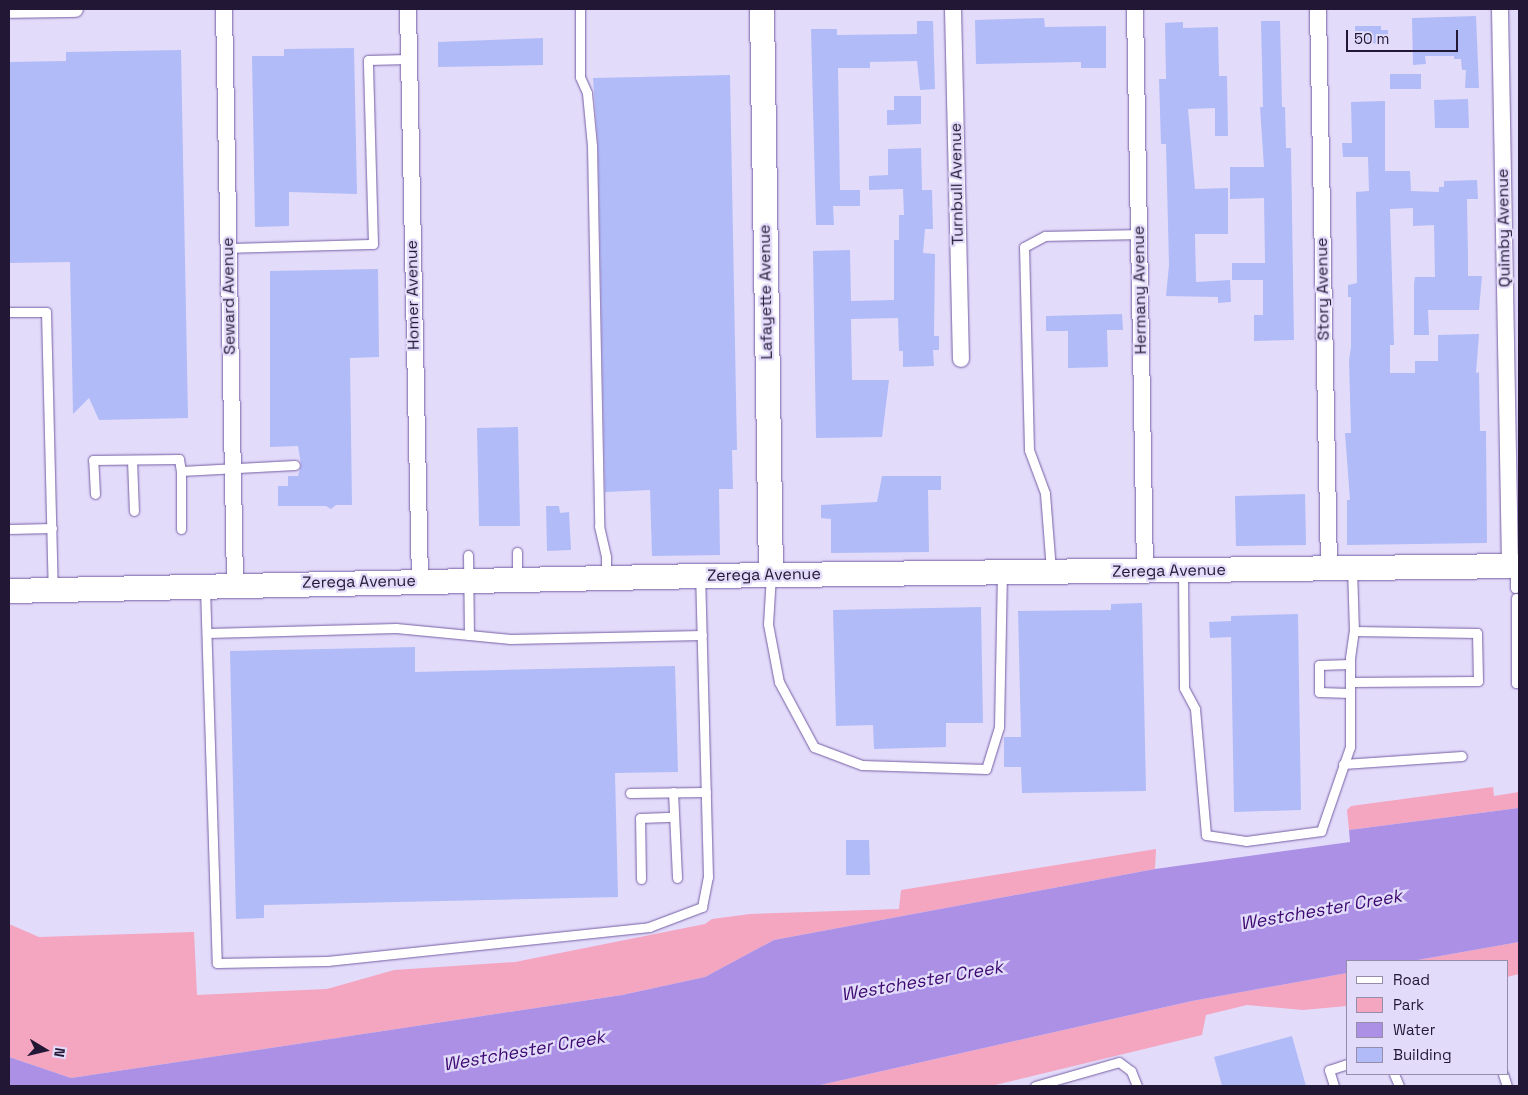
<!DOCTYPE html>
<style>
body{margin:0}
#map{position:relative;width:1528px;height:1095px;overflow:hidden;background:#e3dbfa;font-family:"Space Grotesk",sans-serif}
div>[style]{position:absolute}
.green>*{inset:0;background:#f4a5c0}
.water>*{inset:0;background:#ab90e6}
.building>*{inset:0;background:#b1bbf8}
.roads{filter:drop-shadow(0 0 1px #755fa5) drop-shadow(0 0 1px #755fa5)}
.lane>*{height:9px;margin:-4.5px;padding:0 4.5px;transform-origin:4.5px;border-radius:4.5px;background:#fff}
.street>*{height:16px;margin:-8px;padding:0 8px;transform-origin:8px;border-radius:8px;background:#fff}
.secondary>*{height:24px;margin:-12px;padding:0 12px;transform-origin:12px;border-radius:12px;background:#fff}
span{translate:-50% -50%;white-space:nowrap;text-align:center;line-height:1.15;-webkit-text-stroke:4.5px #e3dbfa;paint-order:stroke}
.street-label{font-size:16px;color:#221835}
.water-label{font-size:18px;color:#3c0a71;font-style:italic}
.frame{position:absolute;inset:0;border:10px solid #221835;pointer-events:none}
.legend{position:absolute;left:1346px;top:960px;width:162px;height:115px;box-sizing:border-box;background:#e3dbfa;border:1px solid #968dab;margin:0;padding:6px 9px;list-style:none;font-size:15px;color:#221835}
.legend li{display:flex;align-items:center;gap:10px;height:25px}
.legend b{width:25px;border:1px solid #968dab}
.north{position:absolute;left:20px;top:1025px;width:50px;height:50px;-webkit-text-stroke:4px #e3dbfa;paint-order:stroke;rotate:99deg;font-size:14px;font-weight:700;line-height:20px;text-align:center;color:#221835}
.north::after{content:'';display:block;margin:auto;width:18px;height:22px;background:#221835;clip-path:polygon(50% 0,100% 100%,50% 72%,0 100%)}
.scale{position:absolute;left:1346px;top:30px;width:112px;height:22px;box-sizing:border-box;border:2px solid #221835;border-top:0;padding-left:6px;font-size:15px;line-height:18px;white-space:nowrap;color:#221835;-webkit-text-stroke:4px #e3dbfa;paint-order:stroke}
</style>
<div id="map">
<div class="green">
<div style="clip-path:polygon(1493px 787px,1494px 796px,1519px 792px,1519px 808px,1349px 830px,1347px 810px,1351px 806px)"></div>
<div style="clip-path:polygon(1156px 849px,1155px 869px,774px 940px,705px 977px,622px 995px,71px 1078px,9px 1057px,9px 924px,39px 937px,194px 932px,197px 995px,327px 989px,394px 970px,515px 962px,705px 924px,712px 919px,750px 914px,899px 909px,901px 890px)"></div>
<div style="clip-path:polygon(1519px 942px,1519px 974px,1507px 977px,1507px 961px,1412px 961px)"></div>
<div style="clip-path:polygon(1347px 973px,1347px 1006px,1303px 1010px,1247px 1005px,1206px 1015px,1202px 1035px,991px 1086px,816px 1086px,1192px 1001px)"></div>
</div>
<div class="water">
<div style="clip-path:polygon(1519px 808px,1519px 942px,1412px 961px,1347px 961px,1347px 973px,1192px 1001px,816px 1086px,9px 1086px,9px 1057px,71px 1078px,622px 995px,705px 977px,774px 940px,1155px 869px,1350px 842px,1349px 830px)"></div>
</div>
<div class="building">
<div style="clip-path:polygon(1476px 16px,1479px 88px,1465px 88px,1466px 70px,1462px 70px,1461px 59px,1454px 59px,1454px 56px,1425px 56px,1426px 64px,1413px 65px,1412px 18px)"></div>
<div style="clip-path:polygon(1044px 18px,1045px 27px,1106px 26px,1106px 68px,1081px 68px,1081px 62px,976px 64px,975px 20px)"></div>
<div style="clip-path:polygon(917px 21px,933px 21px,935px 89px,920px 90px,917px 61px,870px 62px,870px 68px,838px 68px,840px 190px,860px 190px,860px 206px,833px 206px,834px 225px,816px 225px,811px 29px,837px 29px,837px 35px,917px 34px)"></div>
<div style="clip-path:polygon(1261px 21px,1280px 21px,1282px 107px,1285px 107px,1286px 148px,1291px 148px,1294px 340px,1254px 341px,1254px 315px,1263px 315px,1263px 280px,1232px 280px,1232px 263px,1265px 263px,1264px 198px,1230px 199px,1230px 167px,1264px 167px,1260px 107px,1263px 107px)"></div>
<div style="clip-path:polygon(1183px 22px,1183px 28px,1218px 27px,1219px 76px,1227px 76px,1228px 136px,1215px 136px,1215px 108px,1188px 109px,1195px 189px,1228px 188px,1228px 234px,1195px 234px,1196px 282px,1230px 280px,1231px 302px,1218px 303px,1218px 297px,1166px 296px,1169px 265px,1166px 144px,1161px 144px,1159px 79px,1166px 79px,1165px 23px)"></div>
<div style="clip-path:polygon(1355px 26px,1381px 26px,1381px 30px,1388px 30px,1388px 43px,1355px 44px)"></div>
<div style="clip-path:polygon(543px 38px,543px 65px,438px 67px,438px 42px)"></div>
<div style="clip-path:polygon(354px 48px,357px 194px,289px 192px,289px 226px,255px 227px,252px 56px,284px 56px,284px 49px)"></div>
<div style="clip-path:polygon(181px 50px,188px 418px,99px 420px,89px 398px,73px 414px,70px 262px,9px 263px,9px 62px,66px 61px,66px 52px)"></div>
<div style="clip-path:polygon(1390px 74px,1421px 74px,1421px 89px,1390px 89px)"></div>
<div style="clip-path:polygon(730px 75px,737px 450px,732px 450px,733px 489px,719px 489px,720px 555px,652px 556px,650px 490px,605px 492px,598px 146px,593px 78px)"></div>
<div style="clip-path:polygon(894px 96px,921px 96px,921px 124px,887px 125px,887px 110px,894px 110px)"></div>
<div style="clip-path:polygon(1468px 99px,1469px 128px,1435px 128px,1434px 100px)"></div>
<div style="clip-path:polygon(1385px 101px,1385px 171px,1410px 171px,1411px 191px,1439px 192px,1439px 187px,1444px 187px,1444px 181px,1477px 180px,1478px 199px,1467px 199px,1468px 259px,1468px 276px,1482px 276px,1479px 310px,1428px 310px,1429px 335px,1414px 335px,1414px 284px,1415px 277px,1435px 277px,1434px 225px,1413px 226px,1413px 208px,1390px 209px,1394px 345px,1390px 345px,1390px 373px,1415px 373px,1415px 361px,1438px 361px,1438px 335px,1479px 334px,1476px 373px,1479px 372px,1480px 431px,1486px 431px,1487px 543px,1347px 545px,1347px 500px,1350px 500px,1345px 433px,1351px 433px,1349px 360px,1351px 347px,1351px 297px,1348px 297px,1348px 285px,1357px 283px,1356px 192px,1369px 191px,1368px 157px,1343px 157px,1342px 143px,1352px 143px,1351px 102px)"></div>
<div style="clip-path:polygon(921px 148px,922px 190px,932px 190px,933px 229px,925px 229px,923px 253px,935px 254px,934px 336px,939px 336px,939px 350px,933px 350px,934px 366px,903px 367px,903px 351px,899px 351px,898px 318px,851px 319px,852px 380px,889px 380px,882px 437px,816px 438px,813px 251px,850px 250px,851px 301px,894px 300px,894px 240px,899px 240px,899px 215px,904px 215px,903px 189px,869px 190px,869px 176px,888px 175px,888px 149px)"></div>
<div style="clip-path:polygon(378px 269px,379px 357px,350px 358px,352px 505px,336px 505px,331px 509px,326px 506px,278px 506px,278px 486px,288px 486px,288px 476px,298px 476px,301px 465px,298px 446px,270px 447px,270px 271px)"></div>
<div style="clip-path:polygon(1122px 314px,1123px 330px,1107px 330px,1108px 367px,1068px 368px,1068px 331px,1046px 331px,1046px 316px)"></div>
<div style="clip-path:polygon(518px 427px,520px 526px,479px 526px,477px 428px)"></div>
<div style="clip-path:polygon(882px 476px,941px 476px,941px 490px,928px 490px,929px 552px,831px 553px,831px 519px,821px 518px,821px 505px,877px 502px)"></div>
<div style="clip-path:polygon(1305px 494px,1306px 545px,1236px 546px,1235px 496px)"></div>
<div style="clip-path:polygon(546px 506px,559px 506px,560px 513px,569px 512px,571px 550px,547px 551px)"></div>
<div style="clip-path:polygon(1142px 603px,1146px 791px,1022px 793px,1021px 767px,1004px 767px,1004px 737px,1021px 737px,1018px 611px,1111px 610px,1111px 604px)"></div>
<div style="clip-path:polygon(981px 607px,983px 723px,946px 723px,946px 747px,874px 749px,873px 725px,836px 726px,833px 610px)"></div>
<div style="clip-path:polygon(1298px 614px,1301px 810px,1234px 812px,1231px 637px,1210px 638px,1209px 622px,1231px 621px,1231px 616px)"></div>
<div style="clip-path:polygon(415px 647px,415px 672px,675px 666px,678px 772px,615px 773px,618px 897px,264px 905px,264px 918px,236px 919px,230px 651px)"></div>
<div style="clip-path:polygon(846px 840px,869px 840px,870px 875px,846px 875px)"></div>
<div style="clip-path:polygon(1292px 1036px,1306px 1086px,1222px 1086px,1214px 1057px)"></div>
</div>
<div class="roads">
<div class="lane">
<div style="left:580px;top:9px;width:68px;rotate:90deg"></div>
<div style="left:580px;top:77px;width:17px;rotate:66deg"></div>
<div style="left:587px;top:93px;width:53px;rotate:84.6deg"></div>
<div style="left:592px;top:146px;width:380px;rotate:88.9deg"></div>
<div style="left:599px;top:526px;width:32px;rotate:77deg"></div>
<div style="left:606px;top:557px;width:20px;rotate:90deg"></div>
<div style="left:228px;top:248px;width:145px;rotate:-1.6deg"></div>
<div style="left:373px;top:244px;width:184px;rotate:-91.6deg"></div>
<div style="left:368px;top:60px;width:40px;rotate:-1.4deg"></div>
<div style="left:9px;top:312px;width:37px"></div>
<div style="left:46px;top:312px;width:277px;rotate:88.6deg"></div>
<div style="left:132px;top:460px;width:51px;rotate:87.8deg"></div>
<div style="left:95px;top:494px;width:34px;rotate:-93deg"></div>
<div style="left:93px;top:460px;width:86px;rotate:-0.7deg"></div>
<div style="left:179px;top:459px;width:12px;rotate:81deg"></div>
<div style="left:9px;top:529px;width:43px;rotate:-1.3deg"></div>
<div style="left:181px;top:529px;width:58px;rotate:-90deg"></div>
<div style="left:181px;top:471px;width:114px;rotate:-3deg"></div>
<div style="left:517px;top:552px;width:27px;rotate:90deg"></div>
<div style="left:468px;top:555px;width:80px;rotate:89.3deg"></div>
<div style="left:1515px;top:568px;width:20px;rotate:90deg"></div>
<div style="left:1051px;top:570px;width:77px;rotate:-94.5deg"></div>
<div style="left:1045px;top:493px;width:46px;rotate:-110.4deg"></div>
<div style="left:1029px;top:450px;width:203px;rotate:-91.4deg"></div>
<div style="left:1024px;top:247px;width:24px;rotate:-28deg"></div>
<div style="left:1045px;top:236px;width:94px;rotate:-1.2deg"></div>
<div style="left:1183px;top:572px;width:116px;rotate:89.5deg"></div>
<div style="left:1184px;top:688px;width:24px;rotate:62deg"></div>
<div style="left:1195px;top:709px;width:126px;rotate:85deg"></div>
<div style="left:1206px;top:835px;width:40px;rotate:8.5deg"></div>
<div style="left:1246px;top:841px;width:76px;rotate:-7.6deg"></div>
<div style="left:1321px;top:831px;width:89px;rotate:-71deg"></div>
<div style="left:1350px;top:747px;width:89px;rotate:-90deg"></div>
<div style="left:1350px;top:658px;width:27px;rotate:-82deg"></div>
<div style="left:1354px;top:631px;width:62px;rotate:-91.8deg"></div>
<div style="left:771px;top:575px;width:49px;rotate:93.5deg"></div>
<div style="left:768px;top:624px;width:59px;rotate:79.3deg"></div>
<div style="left:779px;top:682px;width:74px;rotate:61.7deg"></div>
<div style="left:814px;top:747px;width:51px;rotate:20.6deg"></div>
<div style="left:862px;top:765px;width:124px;rotate:1.8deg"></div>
<div style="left:986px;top:769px;width:44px;rotate:-72.8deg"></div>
<div style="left:999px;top:727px;width:154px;rotate:-88.9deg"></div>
<div style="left:205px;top:588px;width:375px;rotate:88.2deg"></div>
<div style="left:217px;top:963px;width:110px;rotate:-1deg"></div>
<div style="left:327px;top:961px;width:324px;rotate:-6deg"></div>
<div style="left:649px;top:927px;width:57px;rotate:-20.7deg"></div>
<div style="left:702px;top:907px;width:31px;rotate:-79deg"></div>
<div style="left:708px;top:877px;width:301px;rotate:-91.5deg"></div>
<div style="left:1516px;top:598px;width:85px;rotate:90deg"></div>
<div style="left:1516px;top:683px;width:3px"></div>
<div style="left:208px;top:633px;width:188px;rotate:-1.5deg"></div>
<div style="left:396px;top:628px;width:115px;rotate:5.5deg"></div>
<div style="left:510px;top:639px;width:192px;rotate:-1.2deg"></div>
<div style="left:1350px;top:682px;width:128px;rotate:-0.4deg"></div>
<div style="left:1478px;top:681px;width:48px;rotate:-91.2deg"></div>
<div style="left:1477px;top:633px;width:123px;rotate:-179.1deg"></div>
<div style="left:1350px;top:693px;width:31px;rotate:-178deg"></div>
<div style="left:1319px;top:692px;width:27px;rotate:-90deg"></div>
<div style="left:1319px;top:665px;width:31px;rotate:-2deg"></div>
<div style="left:1343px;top:764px;width:119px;rotate:-3.8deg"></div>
<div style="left:673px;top:792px;width:86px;rotate:87.3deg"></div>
<div style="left:630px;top:793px;width:76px;rotate:-0.8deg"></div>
<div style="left:641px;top:879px;width:61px;rotate:-90.9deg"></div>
<div style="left:640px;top:818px;width:34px;rotate:-2deg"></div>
<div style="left:1394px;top:1074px;width:13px;rotate:67deg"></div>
<div style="left:1503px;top:1074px;width:13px;rotate:72deg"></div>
<div style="left:1035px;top:1086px;width:87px;rotate:-15.9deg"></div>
<div style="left:1119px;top:1062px;width:15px;rotate:37deg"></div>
<div style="left:1131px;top:1071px;width:16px;rotate:68deg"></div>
<div style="left:1334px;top:1086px;width:17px;rotate:-107deg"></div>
<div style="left:1329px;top:1070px;width:19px;rotate:-18deg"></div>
</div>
<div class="street">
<div style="left:224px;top:9px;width:575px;rotate:88.9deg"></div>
<div style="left:408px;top:9px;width:571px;rotate:88.8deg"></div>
<div style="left:953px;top:9px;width:350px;rotate:88.7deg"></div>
<div style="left:1135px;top:9px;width:562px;rotate:88.98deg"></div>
<div style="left:1318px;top:9px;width:560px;rotate:88.87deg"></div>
<div style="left:1500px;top:9px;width:557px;rotate:88.97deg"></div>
<div style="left:9px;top:10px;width:66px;rotate:-0.9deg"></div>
</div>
<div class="secondary">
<div style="left:762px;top:9px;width:566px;rotate:89.09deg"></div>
<div style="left:9px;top:591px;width:691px;rotate:-1.24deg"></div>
<div style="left:700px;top:576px;width:819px;rotate:-0.7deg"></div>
</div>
</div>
<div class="street-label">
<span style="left:957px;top:184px;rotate:-91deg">Turnbull Avenue</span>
<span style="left:1504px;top:228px;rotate:-91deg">Quimby Avenue</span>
<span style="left:1323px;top:289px;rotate:-91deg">Story Avenue</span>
<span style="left:1140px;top:290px;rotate:-91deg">Hermany Avenue</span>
<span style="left:766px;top:292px;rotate:-91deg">Lafayette Avenue</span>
<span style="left:413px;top:295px;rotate:-91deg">Homer Avenue</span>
<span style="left:229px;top:296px;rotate:-91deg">Seward Avenue</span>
<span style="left:1169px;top:571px;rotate:-1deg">Zerega Avenue</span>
<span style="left:764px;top:575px;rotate:-1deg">Zerega Avenue</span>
<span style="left:359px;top:582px;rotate:-1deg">Zerega Avenue</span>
</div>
<div class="water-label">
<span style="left:1321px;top:910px;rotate:-10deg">Westchester Creek</span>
<span style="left:922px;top:981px;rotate:-10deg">Westchester Creek</span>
<span style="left:524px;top:1051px;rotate:-10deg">Westchester Creek</span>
</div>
<div class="frame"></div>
<ul class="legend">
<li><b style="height:6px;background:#fff"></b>Road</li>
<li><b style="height:14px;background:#f4a5c0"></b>Park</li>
<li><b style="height:14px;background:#ab90e6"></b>Water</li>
<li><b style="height:14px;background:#b1bbf8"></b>Building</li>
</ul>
<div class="north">N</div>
<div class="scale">50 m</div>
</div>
